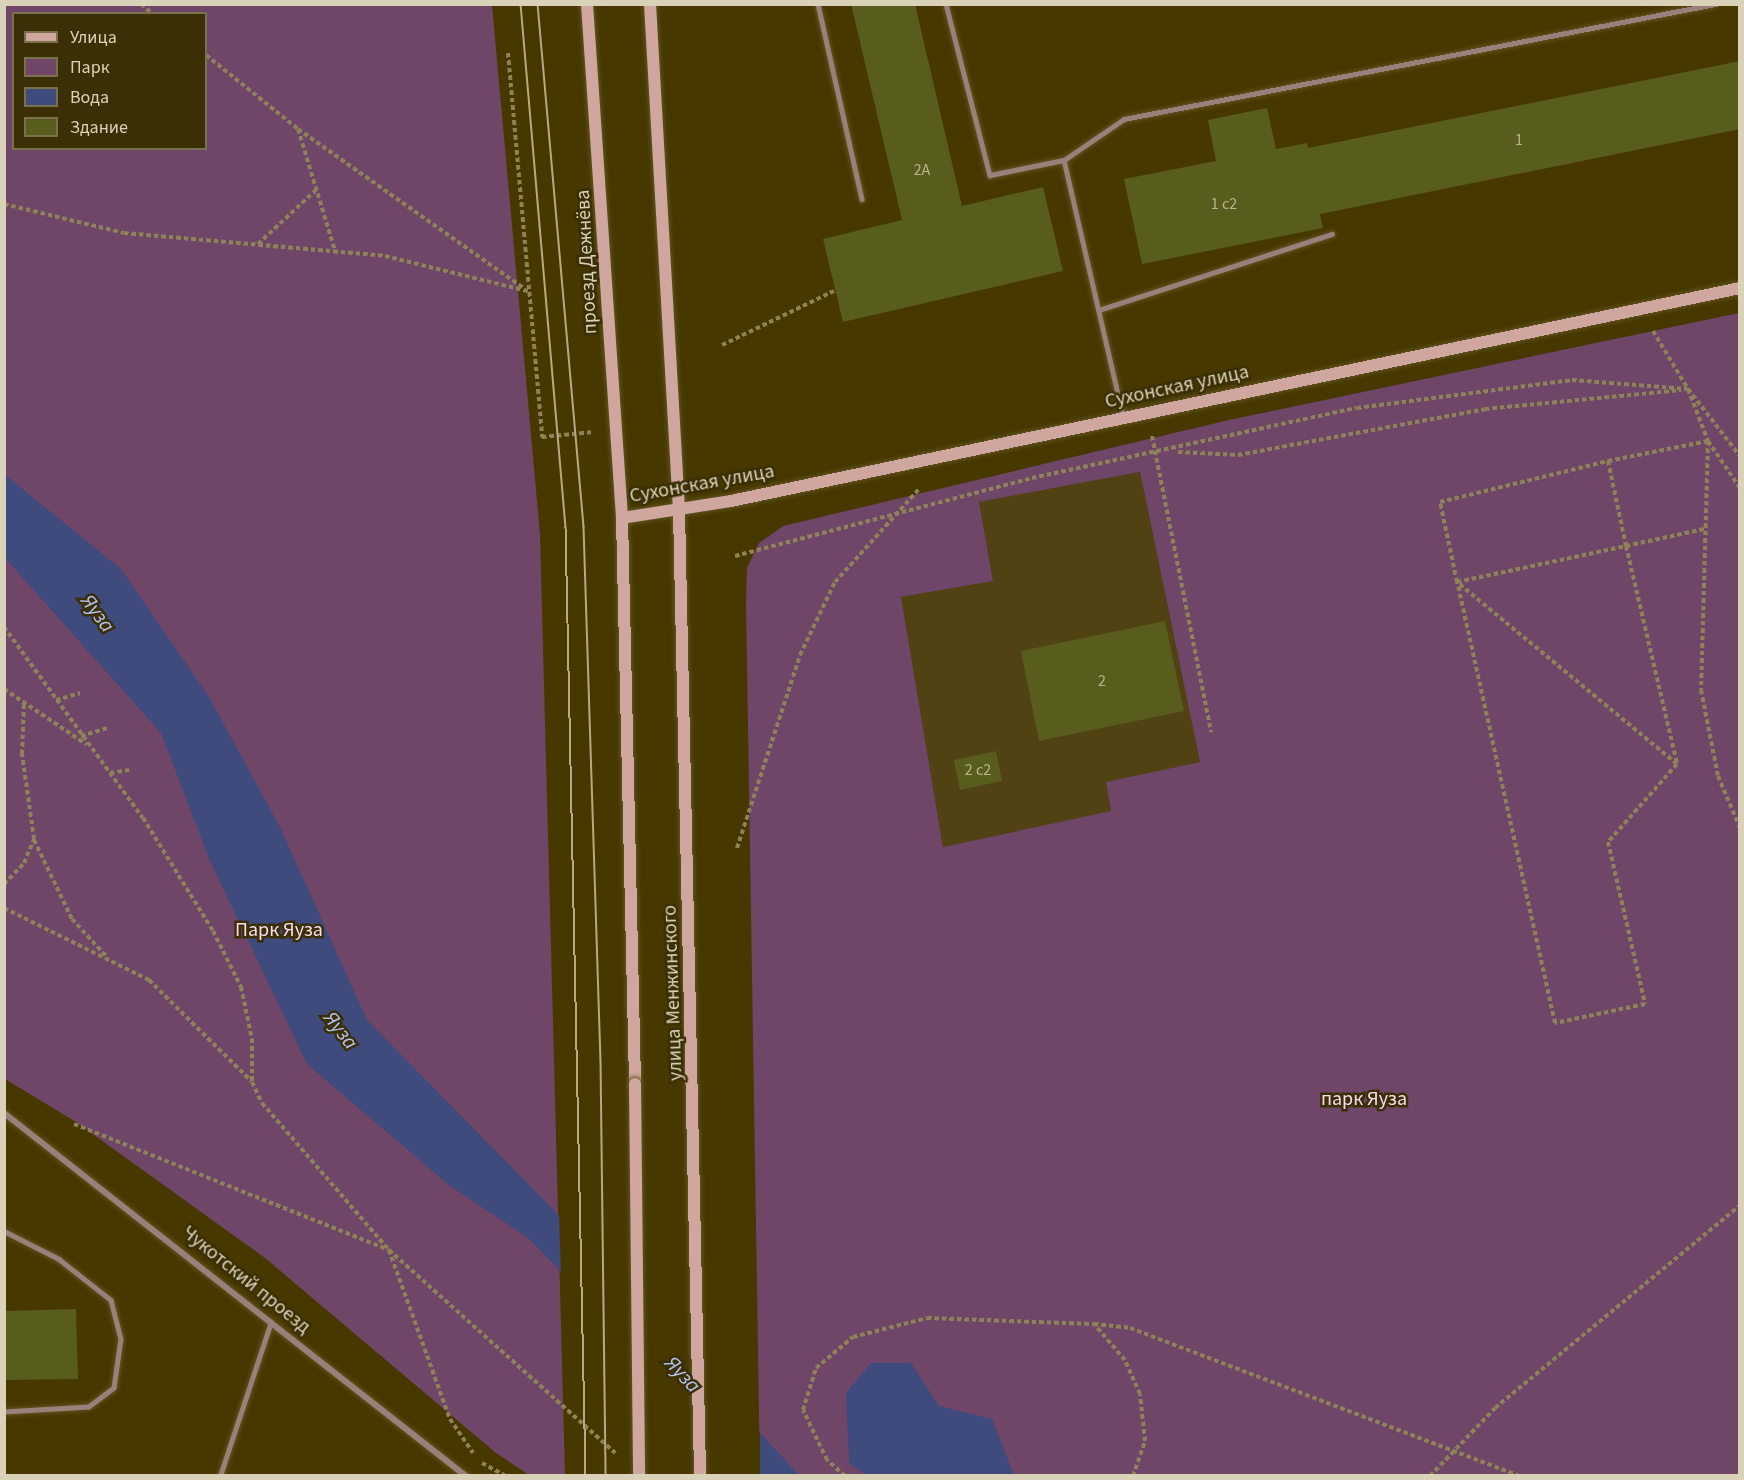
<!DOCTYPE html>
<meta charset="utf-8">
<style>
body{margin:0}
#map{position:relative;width:1744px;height:1480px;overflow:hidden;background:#473800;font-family:"Source Sans 3",sans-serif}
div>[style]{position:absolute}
.built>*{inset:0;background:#504213}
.green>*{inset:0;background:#6f4568}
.water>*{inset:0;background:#3f4b7d}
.pier>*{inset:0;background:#473800}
.building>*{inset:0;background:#585c1c}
.path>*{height:4px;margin-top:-2px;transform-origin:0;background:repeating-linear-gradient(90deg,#8e8259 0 4.5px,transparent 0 7.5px)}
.roads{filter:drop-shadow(0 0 2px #615421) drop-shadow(0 0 2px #615421)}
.lane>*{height:4.5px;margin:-2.25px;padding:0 2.25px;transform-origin:2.25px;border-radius:2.25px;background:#9a807a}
.street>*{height:6px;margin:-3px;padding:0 3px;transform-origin:3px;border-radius:3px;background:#9a807a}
.secondary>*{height:12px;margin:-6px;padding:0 6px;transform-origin:6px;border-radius:6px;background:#d0a79e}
.tram>*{height:1.5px;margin:-0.75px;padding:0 0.75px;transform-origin:0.75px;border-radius:0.75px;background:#b4aa88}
.bridges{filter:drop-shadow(0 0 2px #615421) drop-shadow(0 0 2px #615421)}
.secondary-bridge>*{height:12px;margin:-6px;padding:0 6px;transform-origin:6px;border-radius:6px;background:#d0a79e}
span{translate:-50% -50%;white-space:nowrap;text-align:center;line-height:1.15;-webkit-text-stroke:5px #3a2f05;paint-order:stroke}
.number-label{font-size:16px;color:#bab491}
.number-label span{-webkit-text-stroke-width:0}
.street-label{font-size:20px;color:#dad2b8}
.park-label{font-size:20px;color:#f8d9f2}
.water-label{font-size:21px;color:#b5c2f2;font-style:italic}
.frame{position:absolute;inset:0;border:6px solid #dad2b8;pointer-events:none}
.legend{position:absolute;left:12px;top:12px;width:195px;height:138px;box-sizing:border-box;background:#3a2f05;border:2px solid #7a704d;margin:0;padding:8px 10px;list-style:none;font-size:18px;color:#dad2b8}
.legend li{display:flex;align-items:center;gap:12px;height:30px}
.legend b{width:30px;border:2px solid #7a704d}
</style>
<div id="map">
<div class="built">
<div style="clip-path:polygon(1140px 472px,1200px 762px,1106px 782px,1112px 811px,943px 847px,900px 597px,993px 581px,979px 502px)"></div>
</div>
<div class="green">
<div style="clip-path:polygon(evenodd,5px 5px,492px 5px,540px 534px,565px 1475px,529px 1475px,496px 1453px,265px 1258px,76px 1122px,5px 1079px,5px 5px,14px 14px,206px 14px,206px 148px,14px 148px,14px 14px)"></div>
<div style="clip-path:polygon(evenodd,1739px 313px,1739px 1475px,760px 1475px,746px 602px,747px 568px,759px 543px,783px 526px,1229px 420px,1739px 313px,1140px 472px,1200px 762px,1106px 782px,1111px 811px,943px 847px,901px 597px,993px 581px,979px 502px,1140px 472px)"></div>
</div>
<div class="water">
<div style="clip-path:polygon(4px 474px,121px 569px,209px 697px,281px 829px,367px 1020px,546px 1202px,799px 1475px,761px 1475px,527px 1237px,450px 1186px,307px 1064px,210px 861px,161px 733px,5px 558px)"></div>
<div style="clip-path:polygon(871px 1363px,911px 1363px,939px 1406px,992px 1419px,1014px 1475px,866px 1475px,849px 1463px,846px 1393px)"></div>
</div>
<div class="pier">
<div style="clip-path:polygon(559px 1212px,760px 1432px,760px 1475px,561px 1275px)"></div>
</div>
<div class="building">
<div style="clip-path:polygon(851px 4px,915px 4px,962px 206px,1043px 187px,1063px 271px,843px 322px,823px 239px,902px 220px)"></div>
<div style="clip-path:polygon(1740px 61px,1740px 129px,1320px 214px,1323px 228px,1142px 264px,1124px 179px,1216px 161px,1208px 120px,1267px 108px,1276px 149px,1307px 143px,1308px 148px)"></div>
<div style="clip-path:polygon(1165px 621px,1184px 711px,1039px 741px,1021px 651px)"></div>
<div style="clip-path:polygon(996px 751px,1002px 781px,960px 790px,954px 760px)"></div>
<div style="clip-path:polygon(76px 1309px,78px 1379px,4px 1380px,4px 1311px)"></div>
</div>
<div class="path">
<div style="left:141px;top:4px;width:16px;rotate:40deg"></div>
<div style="left:508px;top:53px;width:386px;rotate:84.9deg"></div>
<div style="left:542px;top:437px;width:52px;rotate:-5.5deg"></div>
<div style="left:206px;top:55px;width:118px;rotate:38.8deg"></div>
<div style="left:298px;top:129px;width:278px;rotate:35.2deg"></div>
<div style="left:298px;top:129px;width:127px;rotate:73.1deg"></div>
<div style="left:4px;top:204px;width:123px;rotate:13.6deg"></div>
<div style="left:124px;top:233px;width:262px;rotate:5deg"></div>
<div style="left:385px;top:256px;width:147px;rotate:13.8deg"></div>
<div style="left:258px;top:244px;width:79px;rotate:-43deg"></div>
<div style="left:1653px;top:331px;width:68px;rotate:58.9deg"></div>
<div style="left:1688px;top:389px;width:85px;rotate:52.2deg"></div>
<div style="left:722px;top:345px;width:127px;rotate:-25.8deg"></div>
<div style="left:1688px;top:389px;width:56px;rotate:69deg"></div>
<div style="left:1708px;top:441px;width:249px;rotate:91.6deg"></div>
<div style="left:1701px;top:690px;width:88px;rotate:78.8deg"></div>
<div style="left:1718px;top:776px;width:56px;rotate:67.1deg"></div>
<div style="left:1152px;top:436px;width:302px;rotate:78.7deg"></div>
<div style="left:1178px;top:452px;width:60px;rotate:2.9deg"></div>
<div style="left:1238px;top:455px;width:251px;rotate:-10.5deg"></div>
<div style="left:1485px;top:409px;width:197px;rotate:-5.5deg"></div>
<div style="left:1608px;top:461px;width:102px;rotate:-11.3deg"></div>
<div style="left:1708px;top:441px;width:57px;rotate:55.8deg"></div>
<div style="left:735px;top:556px;width:307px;rotate:-14.7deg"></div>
<div style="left:1032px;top:478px;width:332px;rotate:-12.2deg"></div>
<div style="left:1357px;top:408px;width:217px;rotate:-7.4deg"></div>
<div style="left:1572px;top:380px;width:116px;rotate:4.4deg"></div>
<div style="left:4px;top:627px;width:236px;rotate:54deg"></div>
<div style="left:143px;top:818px;width:133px;rotate:58.2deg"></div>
<div style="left:213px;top:931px;width:63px;rotate:63.4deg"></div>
<div style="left:241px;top:987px;width:53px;rotate:78.1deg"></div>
<div style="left:252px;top:1039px;width:43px;rotate:90deg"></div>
<div style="left:252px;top:1082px;width:23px;rotate:65deg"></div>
<div style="left:262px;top:1103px;width:194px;rotate:49.2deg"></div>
<div style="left:389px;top:1250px;width:304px;rotate:41.9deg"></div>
<div style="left:4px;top:689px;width:99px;rotate:33.9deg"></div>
<div style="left:56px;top:700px;width:25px;rotate:-16deg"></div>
<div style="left:81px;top:736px;width:28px;rotate:-17deg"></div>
<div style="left:1677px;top:764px;width:286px;rotate:-140.4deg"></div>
<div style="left:1457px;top:582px;width:82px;rotate:-102deg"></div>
<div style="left:1440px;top:502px;width:173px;rotate:-13.7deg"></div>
<div style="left:1608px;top:461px;width:87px;rotate:78deg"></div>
<div style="left:1626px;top:546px;width:224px;rotate:76.8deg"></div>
<div style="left:1677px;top:764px;width:104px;rotate:131.5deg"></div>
<div style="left:1608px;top:842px;width:166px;rotate:77.1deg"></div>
<div style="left:1645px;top:1004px;width:92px;rotate:168.1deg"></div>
<div style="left:1555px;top:1023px;width:452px;rotate:-102.5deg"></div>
<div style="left:1457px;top:582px;width:173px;rotate:-12deg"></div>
<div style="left:1626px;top:546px;width:80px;rotate:-12.3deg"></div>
<div style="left:110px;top:773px;width:20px;rotate:-9deg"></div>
<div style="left:34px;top:840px;width:88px;rotate:64.3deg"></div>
<div style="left:72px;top:919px;width:52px;rotate:47.4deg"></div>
<div style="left:737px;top:848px;width:203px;rotate:-71.9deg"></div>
<div style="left:800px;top:655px;width:81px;rotate:-64.4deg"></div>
<div style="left:835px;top:582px;width:127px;rotate:-47.9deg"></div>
<div style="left:4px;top:884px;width:29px;rotate:-46deg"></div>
<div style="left:24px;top:863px;width:26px;rotate:-67deg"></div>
<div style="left:34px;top:839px;width:86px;rotate:-98deg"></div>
<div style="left:22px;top:754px;width:51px;rotate:-87.8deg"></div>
<div style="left:4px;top:908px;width:162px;rotate:26.4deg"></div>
<div style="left:149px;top:980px;width:144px;rotate:44.7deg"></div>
<div style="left:74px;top:1124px;width:339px;rotate:21.8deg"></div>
<div style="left:389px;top:1250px;width:180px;rotate:70.2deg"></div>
<div style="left:450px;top:1419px;width:41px;rotate:55.9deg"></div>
<div style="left:482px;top:1463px;width:26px;rotate:29deg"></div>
<div style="left:845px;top:1476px;width:24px;rotate:-138deg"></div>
<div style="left:827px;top:1460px;width:55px;rotate:-115.6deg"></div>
<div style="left:803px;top:1410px;width:44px;rotate:-72.8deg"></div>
<div style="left:816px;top:1368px;width:48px;rotate:-40deg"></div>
<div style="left:853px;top:1337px;width:76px;rotate:-14.4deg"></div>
<div style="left:927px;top:1318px;width:167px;rotate:2.1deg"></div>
<div style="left:1133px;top:1476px;width:37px;rotate:-71deg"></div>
<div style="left:1145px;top:1441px;width:47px;rotate:-96.1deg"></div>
<div style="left:1140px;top:1394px;width:37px;rotate:-114deg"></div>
<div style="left:1125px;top:1360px;width:48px;rotate:-130.7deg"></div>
<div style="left:1094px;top:1324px;width:36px;rotate:6deg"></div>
<div style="left:1130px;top:1328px;width:417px;rotate:20.8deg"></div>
<div style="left:1430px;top:1476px;width:94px;rotate:-46.3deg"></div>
<div style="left:1495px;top:1408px;width:318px;rotate:-39.6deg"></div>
</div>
<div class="roads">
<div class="lane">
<div style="left:818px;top:4px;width:200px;rotate:77.3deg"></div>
<div style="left:946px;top:4px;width:177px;rotate:75.6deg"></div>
<div style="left:990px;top:175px;width:76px;rotate:-11.5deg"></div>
<div style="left:1064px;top:160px;width:263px;rotate:77deg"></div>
<div style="left:1064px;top:160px;width:73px;rotate:-34.3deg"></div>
<div style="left:1124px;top:119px;width:602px;rotate:-11.01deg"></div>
<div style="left:1099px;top:310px;width:245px;rotate:-18.1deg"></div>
<div style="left:4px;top:1231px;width:62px;rotate:27deg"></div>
<div style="left:59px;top:1259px;width:66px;rotate:38.3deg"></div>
<div style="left:111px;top:1300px;width:40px;rotate:75.6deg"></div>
<div style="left:121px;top:1339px;width:49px;rotate:98.1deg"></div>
<div style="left:114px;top:1388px;width:31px;rotate:143deg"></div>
<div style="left:89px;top:1407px;width:85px;rotate:176.6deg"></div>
<div style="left:220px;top:1476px;width:162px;rotate:-71.7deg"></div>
</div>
<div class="street">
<div style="left:4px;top:1113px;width:588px;rotate:38.16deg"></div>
</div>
<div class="secondary">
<div style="left:587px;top:4px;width:515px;rotate:86.1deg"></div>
<div style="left:622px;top:518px;width:566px;rotate:88.68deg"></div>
<div style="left:650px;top:4px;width:507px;rotate:86.72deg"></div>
<div style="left:679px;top:510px;width:966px;rotate:88.75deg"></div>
<div style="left:622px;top:518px;width:110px;rotate:-8.9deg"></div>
<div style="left:731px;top:501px;width:1031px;rotate:-11.92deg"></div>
</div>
</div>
<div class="tram">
<div style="left:521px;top:4px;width:526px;rotate:85.09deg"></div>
<div style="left:566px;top:528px;width:948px;rotate:88.79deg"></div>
<div style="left:538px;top:4px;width:525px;rotate:84.97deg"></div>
<div style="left:584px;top:527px;width:534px;rotate:88.18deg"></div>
<div style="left:601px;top:1061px;width:415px;rotate:89.3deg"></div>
</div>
<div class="bridges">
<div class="secondary-bridge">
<div style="left:635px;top:1084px;width:392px;rotate:89.4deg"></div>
</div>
</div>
<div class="number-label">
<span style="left:1519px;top:140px">1</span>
<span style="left:922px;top:170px">2А</span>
<span style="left:1224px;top:204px">1 с2</span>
<span style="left:1102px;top:681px">2</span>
<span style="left:978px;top:770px">2 с2</span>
</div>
<div class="street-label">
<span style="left:587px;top:262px;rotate:-93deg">проезд Дежнёва</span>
<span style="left:1177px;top:387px;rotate:-12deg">Сухонская улица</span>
<span style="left:702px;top:484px;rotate:-10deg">Сухонская улица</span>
<span style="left:673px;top:993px;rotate:-92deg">улица Менжинского</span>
<span style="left:246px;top:1280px;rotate:39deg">Чукотский проезд</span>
</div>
<div class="park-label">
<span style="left:279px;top:930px">Парк Яуза</span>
<span style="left:1364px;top:1099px">парк Яуза</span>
</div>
<div class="water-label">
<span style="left:98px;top:613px;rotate:53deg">Яуза</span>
<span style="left:341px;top:1030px;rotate:52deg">Яуза</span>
<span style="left:683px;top:1374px;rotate:47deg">Яуза</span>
</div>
<div class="frame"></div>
<ul class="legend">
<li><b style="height:8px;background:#d0a79e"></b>Улица</li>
<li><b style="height:16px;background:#6f4568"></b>Парк</li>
<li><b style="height:16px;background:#3f4b7d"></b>Вода</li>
<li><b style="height:16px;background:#585c1c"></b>Здание</li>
</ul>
</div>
